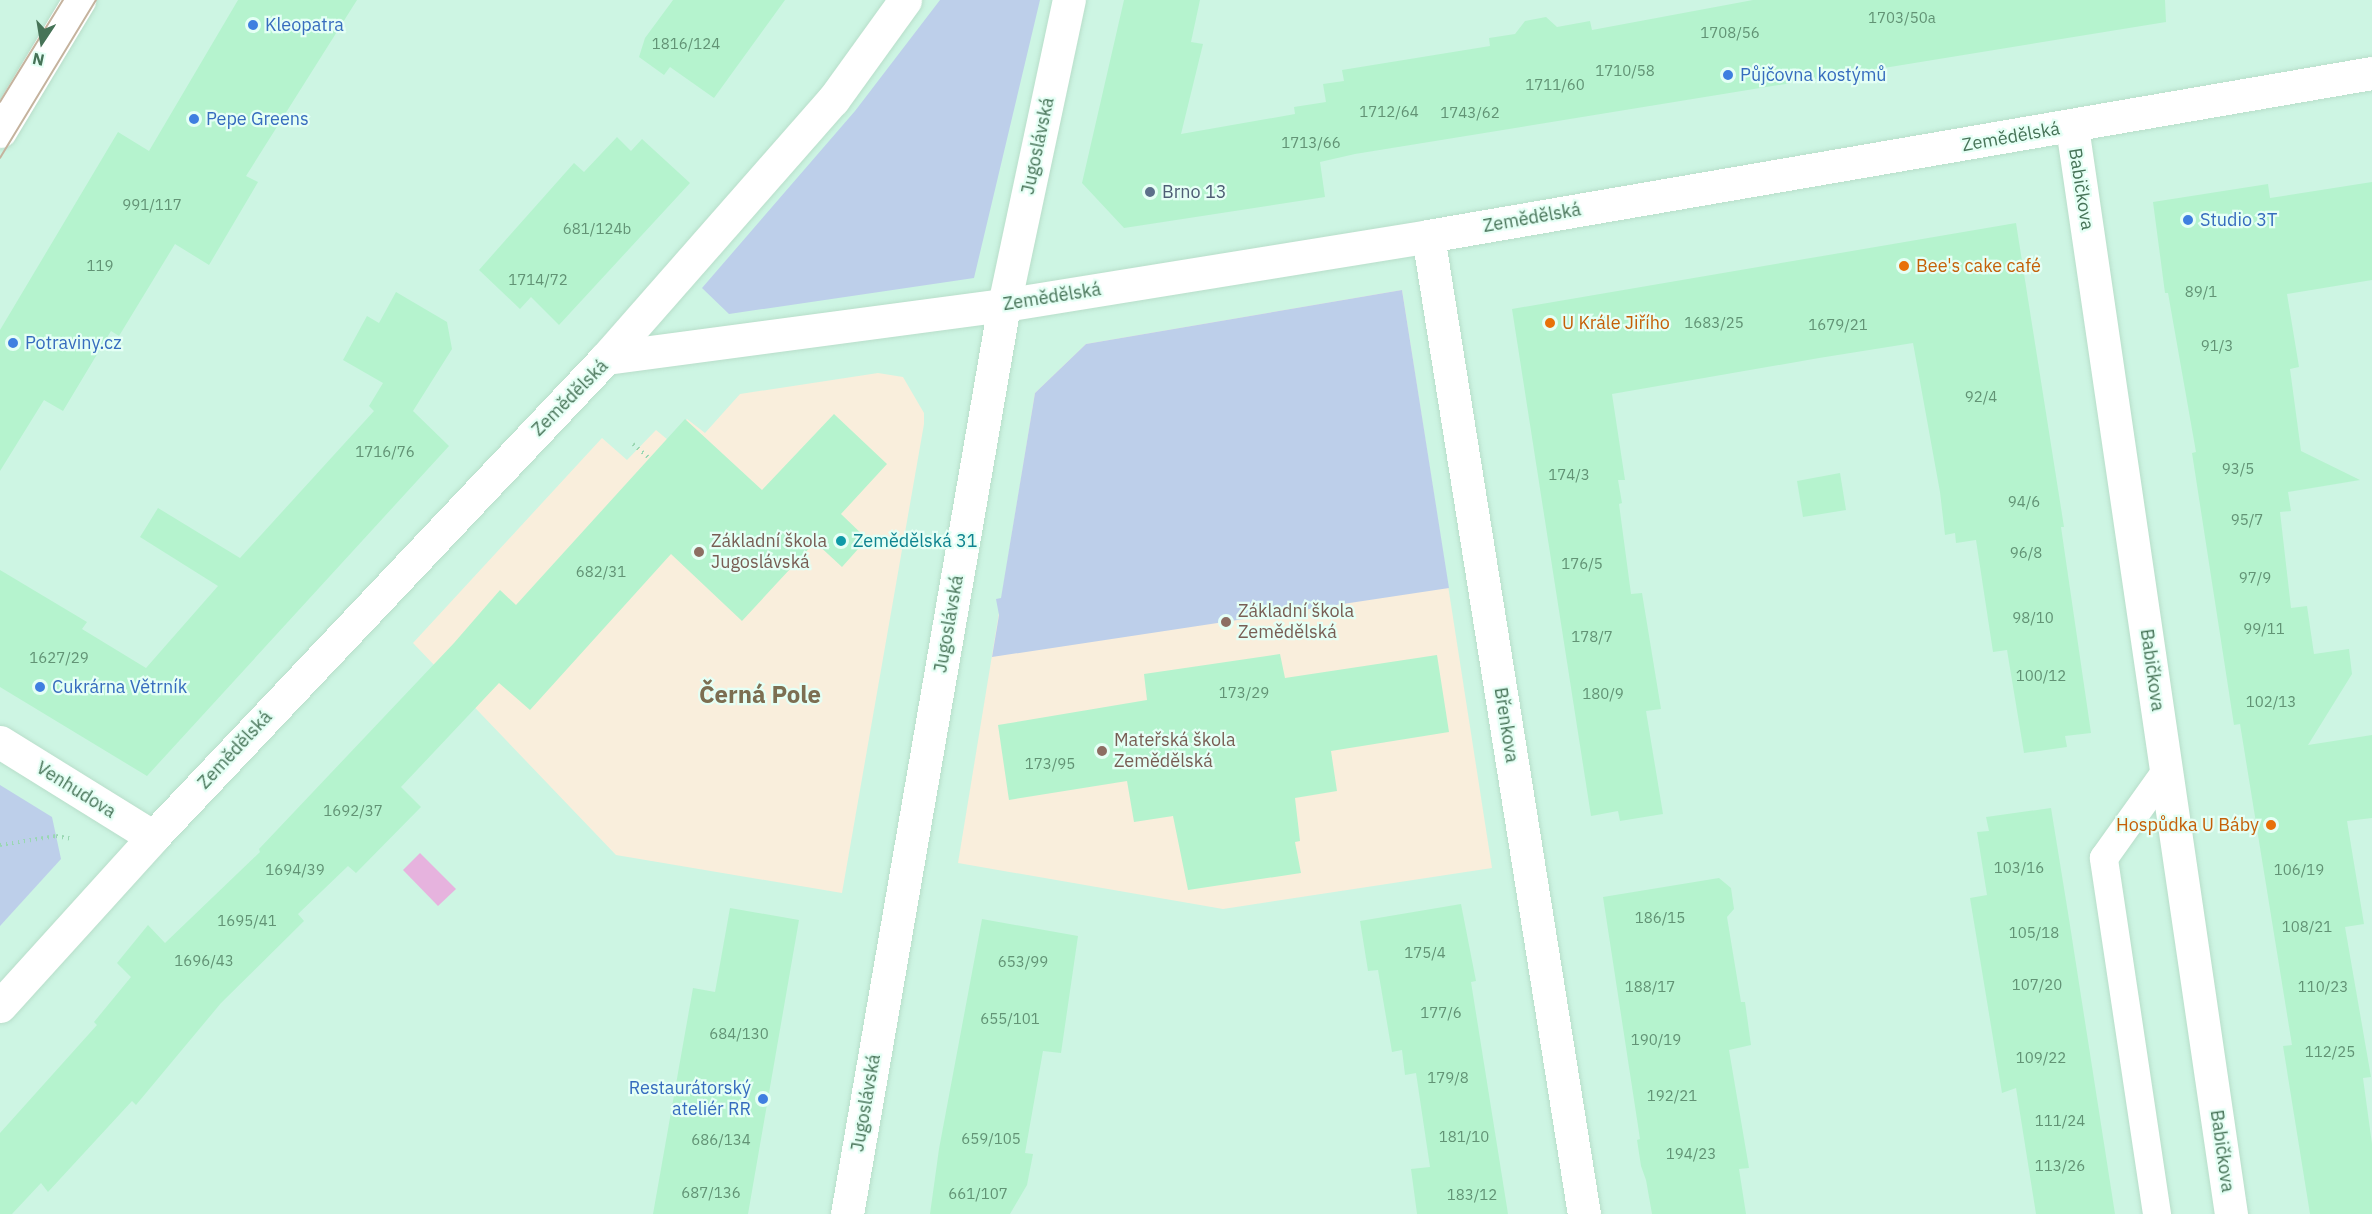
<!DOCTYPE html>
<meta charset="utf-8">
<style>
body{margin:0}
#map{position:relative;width:2372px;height:1214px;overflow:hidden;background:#dffdf1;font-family:"IBM Plex Sans",sans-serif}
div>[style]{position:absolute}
.residential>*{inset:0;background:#cdf5e3}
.education>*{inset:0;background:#f9eedc}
.green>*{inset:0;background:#bdcfea}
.water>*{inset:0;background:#e6b3de}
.building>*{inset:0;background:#b5f3ce}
.path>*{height:4px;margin-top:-2px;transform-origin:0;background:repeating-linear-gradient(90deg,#99d7b2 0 1.5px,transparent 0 6px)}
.roads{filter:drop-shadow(0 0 2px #b8deca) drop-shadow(0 0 2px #b8deca)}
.lane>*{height:28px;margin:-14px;padding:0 14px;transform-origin:14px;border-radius:14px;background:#fff}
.street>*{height:33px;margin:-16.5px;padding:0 16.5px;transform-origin:16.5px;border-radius:16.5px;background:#fff}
.secondary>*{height:33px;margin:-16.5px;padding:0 16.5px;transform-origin:16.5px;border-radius:16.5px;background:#fff}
.tram>*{height:1.5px;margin:-0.75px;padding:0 0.75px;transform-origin:0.75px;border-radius:0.75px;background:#c5b39e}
.dots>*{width:16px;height:16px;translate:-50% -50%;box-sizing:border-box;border:3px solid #e5fff5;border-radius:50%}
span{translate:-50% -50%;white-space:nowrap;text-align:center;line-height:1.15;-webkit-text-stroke:4.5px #e5fff5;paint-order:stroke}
.number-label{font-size:15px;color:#629375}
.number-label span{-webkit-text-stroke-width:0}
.shop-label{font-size:18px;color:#366cbe}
.left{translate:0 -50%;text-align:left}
.right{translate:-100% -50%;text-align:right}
.street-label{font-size:18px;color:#467357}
.service-label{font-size:18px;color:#4e5e75}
.food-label{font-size:18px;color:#c56008}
.culture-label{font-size:18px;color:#0d838f}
.education-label{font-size:18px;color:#785e54}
.district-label{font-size:24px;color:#7c6e51;font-weight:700}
.north{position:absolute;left:12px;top:12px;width:60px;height:60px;-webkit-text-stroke:4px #e5fff5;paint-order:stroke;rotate:192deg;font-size:16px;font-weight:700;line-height:24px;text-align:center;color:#467357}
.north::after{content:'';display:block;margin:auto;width:21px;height:27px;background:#467357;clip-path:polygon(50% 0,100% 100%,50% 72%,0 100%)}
</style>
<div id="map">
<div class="residential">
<div style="clip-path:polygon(0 0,2372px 0,2372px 1214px,0 1214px)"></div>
</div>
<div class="education">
<div style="clip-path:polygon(1402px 290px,1492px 868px,1223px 909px,958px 863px,1035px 393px,1086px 344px)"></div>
<div style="clip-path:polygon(878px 373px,903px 377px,924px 413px,924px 424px,842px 893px,616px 855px,413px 643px,602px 438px,627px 460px,656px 430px,668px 440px,687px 419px,705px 433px,740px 394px)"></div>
</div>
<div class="green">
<div style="clip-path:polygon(940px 0,1040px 0,974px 278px,729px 314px,702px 288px,855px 111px)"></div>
<div style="clip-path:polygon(1402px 290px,1449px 588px,992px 657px,999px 615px,996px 599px,1001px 598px,1035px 393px,1086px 344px)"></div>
<div style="clip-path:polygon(0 785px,52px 817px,61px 859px,0 926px)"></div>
</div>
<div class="water">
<div style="clip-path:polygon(420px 853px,456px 889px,438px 906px,403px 870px)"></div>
</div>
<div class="building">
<div style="clip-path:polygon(238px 0,357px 0,246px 176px,258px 182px,209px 265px,175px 244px,119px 336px,111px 331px,63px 411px,44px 400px,0 471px,0 330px,118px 132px,149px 151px)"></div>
<div style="clip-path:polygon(673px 0,785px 0,714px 98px,670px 67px,664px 75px,639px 57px,645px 38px)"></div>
<div style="clip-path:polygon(1124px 0,1200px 0,1191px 42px,1203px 44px,1181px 134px,1295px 114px,1294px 107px,1326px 102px,1323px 84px,1344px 81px,1342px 70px,1490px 46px,1489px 38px,1515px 34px,1525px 21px,1546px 17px,1557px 27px,1590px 21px,1592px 30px,1753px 0,2165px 0,2166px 22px,1355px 154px,1320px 162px,1325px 197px,1124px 228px,1082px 183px)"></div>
<div style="clip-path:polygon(617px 137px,631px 151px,642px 139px,690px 183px,559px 325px,531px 297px,520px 309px,479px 270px,574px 163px,584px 172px)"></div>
<div style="clip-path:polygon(2372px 182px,2372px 280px,2287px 294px,2299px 367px,2290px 369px,2301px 451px,2360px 480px,2288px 492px,2291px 511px,2280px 512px,2291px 608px,2307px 606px,2314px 654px,2349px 649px,2352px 674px,2308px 745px,2372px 735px,2372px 818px,2347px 821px,2364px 924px,2345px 927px,2371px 1077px,2363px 1078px,2372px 1144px,2372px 1214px,2310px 1214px,2283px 1046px,2292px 1045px,2240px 724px,2234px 725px,2192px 453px,2196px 452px,2168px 293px,2165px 293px,2153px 202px,2268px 184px,2270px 198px)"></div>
<div style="clip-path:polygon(2016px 223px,2064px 527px,2061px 527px,2091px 733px,2065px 736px,2067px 747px,2024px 753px,2007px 650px,1993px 652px,1976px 540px,1956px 543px,1955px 533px,1945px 535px,1940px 492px,1913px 343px,1819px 358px,1612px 394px,1625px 480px,1618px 480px,1622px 503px,1619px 504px,1631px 594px,1642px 593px,1661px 709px,1646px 711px,1663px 814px,1620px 821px,1618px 811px,1591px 816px,1512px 309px)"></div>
<div style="clip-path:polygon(396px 292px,447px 322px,452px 349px,413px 411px,449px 446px,147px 776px,0 687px,0 570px,87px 622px,82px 629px,146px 668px,218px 586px,140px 537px,158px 508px,240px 558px,374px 411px,369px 406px,383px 383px,343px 360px,367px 316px,379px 323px)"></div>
<div style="clip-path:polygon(834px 414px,887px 464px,841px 514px,867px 539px,842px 567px,815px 542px,742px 621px,671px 554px,530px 710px,499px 683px,401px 787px,421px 807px,356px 873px,348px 866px,298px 914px,304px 921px,221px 1003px,136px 1105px,132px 1101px,48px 1192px,41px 1183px,12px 1214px,0 1214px,0 1133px,97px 1025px,94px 1022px,131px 977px,117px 963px,148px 925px,165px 943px,260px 852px,259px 849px,454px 643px,500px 590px,516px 605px,685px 419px,762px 490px)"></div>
<div style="clip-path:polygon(1840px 473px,1846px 510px,1803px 517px,1797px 481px)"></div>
<div style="clip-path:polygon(1280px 654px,1285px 678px,1437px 655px,1449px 732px,1331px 751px,1337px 791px,1295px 798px,1300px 841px,1295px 842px,1301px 873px,1188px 890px,1173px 816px,1134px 822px,1127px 781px,1009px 800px,998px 725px,1147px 700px,1144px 674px)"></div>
<div style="clip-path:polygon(2051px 808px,2069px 919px,2115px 1214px,2036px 1214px,2016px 1088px,2002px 1093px,1970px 898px,1987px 895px,1977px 832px,1989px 831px,1986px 817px)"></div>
<div style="clip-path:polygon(1719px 878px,1731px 888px,1734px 909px,1727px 917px,1741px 1002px,1745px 1002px,1751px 1045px,1729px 1050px,1749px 1168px,1739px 1169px,1746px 1214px,1652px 1214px,1646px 1180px,1641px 1166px,1637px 1140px,1640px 1139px,1603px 897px)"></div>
<div style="clip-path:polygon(1461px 904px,1476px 981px,1471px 982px,1508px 1214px,1417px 1214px,1411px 1169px,1430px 1167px,1416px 1073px,1405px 1075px,1402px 1050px,1392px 1052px,1378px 970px,1368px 971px,1360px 921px)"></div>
<div style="clip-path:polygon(730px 908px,799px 920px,748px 1214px,653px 1214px,693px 988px,715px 992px)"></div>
<div style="clip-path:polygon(982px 919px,1078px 936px,1061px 1053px,1043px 1051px,1025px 1153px,1033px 1154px,1027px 1185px,1010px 1214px,930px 1214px,939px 1149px)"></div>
</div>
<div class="path">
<div style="left:633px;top:444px;width:21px;rotate:41deg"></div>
<div style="left:0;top:845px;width:57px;rotate:-9.1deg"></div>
<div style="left:56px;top:836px;width:17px;rotate:10deg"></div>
</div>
<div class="roads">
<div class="lane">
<div style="left:2157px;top:1214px;width:360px;rotate:-98.5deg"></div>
<div style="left:2104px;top:858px;width:107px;rotate:-54.5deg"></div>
</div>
<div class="street">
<div style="left:2072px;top:127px;width:1099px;rotate:81.68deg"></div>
<div style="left:1428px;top:236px;width:990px;rotate:80.94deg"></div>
<div style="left:606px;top:358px;width:402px;rotate:-7.6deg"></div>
<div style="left:1004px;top:305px;width:430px;rotate:-9.2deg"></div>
<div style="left:1428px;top:236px;width:958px;rotate:-9.8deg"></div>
<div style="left:0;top:742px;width:180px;rotate:31.8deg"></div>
<div style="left:0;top:1006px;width:228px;rotate:-47.8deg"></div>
<div style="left:153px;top:837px;width:659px;rotate:-46.6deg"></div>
<div style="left:606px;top:358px;width:344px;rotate:-48.7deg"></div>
<div style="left:833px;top:100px;width:123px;rotate:-54.2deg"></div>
<div style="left:847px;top:1214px;width:922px;rotate:-80.2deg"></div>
<div style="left:1004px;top:305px;width:312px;rotate:-78deg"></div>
</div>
<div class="secondary">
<div style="left:0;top:131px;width:153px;rotate:-58.9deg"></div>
</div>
</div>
<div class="tram">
<div style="left:0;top:102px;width:120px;rotate:-58.3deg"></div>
<div style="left:0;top:158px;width:185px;rotate:-58.7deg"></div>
</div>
<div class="dots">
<div style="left:253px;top:25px;background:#3f7fe0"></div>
<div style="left:1728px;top:75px;background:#3f7fe0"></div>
<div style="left:194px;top:119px;background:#3f7fe0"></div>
<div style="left:1150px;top:192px;background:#5c6f8a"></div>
<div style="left:2188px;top:220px;background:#3f7fe0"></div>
<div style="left:1904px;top:266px;background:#e8710a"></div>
<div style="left:1550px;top:323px;background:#e8710a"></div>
<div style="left:13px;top:343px;background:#3f7fe0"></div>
<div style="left:841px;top:541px;background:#0f9aa8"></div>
<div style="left:699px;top:552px;background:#8d6e63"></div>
<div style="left:1226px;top:622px;background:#8d6e63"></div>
<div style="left:40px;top:687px;background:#3f7fe0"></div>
<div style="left:1102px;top:751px;background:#8d6e63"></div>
<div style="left:2271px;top:825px;background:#e8710a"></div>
<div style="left:763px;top:1099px;background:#3f7fe0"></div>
</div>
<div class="number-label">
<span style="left:1902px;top:18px">1703/50a</span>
<span style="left:1730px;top:33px">1708/56</span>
<span style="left:686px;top:44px">1816/124</span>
<span style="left:1625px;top:71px">1710/58</span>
<span style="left:1555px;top:85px">1711/60</span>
<span style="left:1389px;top:112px">1712/64</span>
<span style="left:1470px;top:113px">1743/62</span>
<span style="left:1311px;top:143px">1713/66</span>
<span style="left:152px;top:205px">991/117</span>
<span style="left:597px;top:229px">681/124b</span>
<span style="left:100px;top:266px">119</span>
<span style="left:538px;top:280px">1714/72</span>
<span style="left:2201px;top:292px">89/1</span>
<span style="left:1714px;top:323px">1683/25</span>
<span style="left:1838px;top:325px">1679/21</span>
<span style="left:2217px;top:346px">91/3</span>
<span style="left:1981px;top:397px">92/4</span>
<span style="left:385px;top:452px">1716/76</span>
<span style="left:2238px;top:469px">93/5</span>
<span style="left:1569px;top:475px">174/3</span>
<span style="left:2024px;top:502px">94/6</span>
<span style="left:2247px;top:520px">95/7</span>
<span style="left:2026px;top:553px">96/8</span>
<span style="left:1582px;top:564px">176/5</span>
<span style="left:601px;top:572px">682/31</span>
<span style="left:2255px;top:578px">97/9</span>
<span style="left:2033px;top:618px">98/10</span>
<span style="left:2264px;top:629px">99/11</span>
<span style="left:1592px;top:637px">178/7</span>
<span style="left:59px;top:658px">1627/29</span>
<span style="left:2041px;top:676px">100/12</span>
<span style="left:1244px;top:693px">173/29</span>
<span style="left:1603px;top:694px">180/9</span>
<span style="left:2271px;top:702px">102/13</span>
<span style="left:1050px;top:764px">173/95</span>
<span style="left:353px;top:811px">1692/37</span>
<span style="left:2019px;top:868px">103/16</span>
<span style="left:295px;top:870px">1694/39</span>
<span style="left:2299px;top:870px">106/19</span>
<span style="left:1660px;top:918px">186/15</span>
<span style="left:247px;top:921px">1695/41</span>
<span style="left:2307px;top:927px">108/21</span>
<span style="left:2034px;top:933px">105/18</span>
<span style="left:1425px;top:953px">175/4</span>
<span style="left:204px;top:961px">1696/43</span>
<span style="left:1023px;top:962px">653/99</span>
<span style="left:2037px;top:985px">107/20</span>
<span style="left:1650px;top:987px">188/17</span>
<span style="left:2323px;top:987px">110/23</span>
<span style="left:1441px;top:1013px">177/6</span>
<span style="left:1010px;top:1019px">655/101</span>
<span style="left:739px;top:1034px">684/130</span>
<span style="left:1656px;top:1040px">190/19</span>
<span style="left:2330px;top:1052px">112/25</span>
<span style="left:2041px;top:1058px">109/22</span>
<span style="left:1448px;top:1078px">179/8</span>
<span style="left:1672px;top:1096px">192/21</span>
<span style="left:2060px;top:1121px">111/24</span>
<span style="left:1464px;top:1137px">181/10</span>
<span style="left:991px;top:1139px">659/105</span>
<span style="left:721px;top:1140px">686/134</span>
<span style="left:1691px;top:1154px">194/23</span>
<span style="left:2060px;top:1166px">113/26</span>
<span style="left:711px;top:1193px">687/136</span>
<span style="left:978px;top:1194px">661/107</span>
<span style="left:1472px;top:1195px">183/12</span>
</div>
<div class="shop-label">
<span class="left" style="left:265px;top:25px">Kleopatra</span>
<span class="left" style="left:1740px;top:75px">Půjčovna kostýmů</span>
<span class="left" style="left:206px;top:119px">Pepe Greens</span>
<span class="left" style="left:2200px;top:220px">Studio 3T</span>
<span class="left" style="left:25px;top:343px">Potraviny.cz</span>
<span class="left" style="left:52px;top:687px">Cukrárna Větrník</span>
<span class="right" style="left:751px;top:1099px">Restaurátorský<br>ateliér RR</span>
</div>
<div class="street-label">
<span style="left:2011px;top:137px;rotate:-10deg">Zemědělská</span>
<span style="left:1038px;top:146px;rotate:-78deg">Jugoslávská</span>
<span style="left:2081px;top:189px;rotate:81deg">Babičkova</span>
<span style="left:1532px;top:218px;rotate:-10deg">Zemědělská</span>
<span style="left:1052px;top:297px;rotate:-9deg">Zemědělská</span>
<span style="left:570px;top:398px;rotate:-45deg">Zemědělská</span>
<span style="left:949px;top:624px;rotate:-80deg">Jugoslávská</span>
<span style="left:2152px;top:670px;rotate:82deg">Babičkova</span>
<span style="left:1506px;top:725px;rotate:81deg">Břenkova</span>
<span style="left:235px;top:750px;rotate:-47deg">Zemědělská</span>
<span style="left:76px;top:790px;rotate:32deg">Venhudova</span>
<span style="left:866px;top:1103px;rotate:-80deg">Jugoslávská</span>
<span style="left:2222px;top:1151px;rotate:82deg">Babičkova</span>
</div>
<div class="service-label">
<span class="left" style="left:1162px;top:192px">Brno 13</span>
</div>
<div class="food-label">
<span class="left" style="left:1916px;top:266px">Bee's cake café</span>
<span class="left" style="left:1562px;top:323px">U Krále Jiřího</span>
<span class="right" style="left:2259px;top:825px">Hospůdka U Báby</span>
</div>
<div class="culture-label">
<span class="left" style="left:853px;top:541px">Zemědělská 31</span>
</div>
<div class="education-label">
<span class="left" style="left:711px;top:552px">Základní škola<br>Jugoslávská</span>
<span class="left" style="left:1238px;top:622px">Základní škola<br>Zemědělská</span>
<span class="left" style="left:1114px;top:751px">Mateřská škola<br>Zemědělská</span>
</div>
<div class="district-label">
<span style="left:760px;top:695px">Černá Pole</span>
</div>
<div class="north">N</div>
</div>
